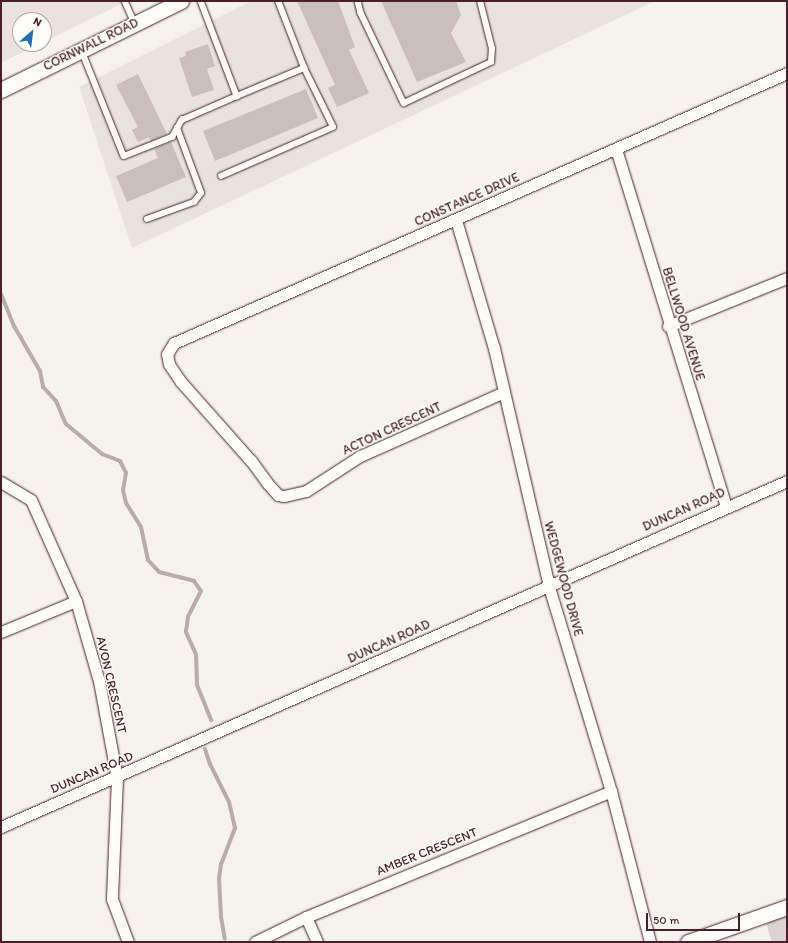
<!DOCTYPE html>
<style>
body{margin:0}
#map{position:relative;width:788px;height:943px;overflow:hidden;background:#f6f3ef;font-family:Itim,sans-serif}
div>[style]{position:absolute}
.built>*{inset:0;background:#e9e3e0}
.green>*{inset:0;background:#dcd4d2}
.stream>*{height:4px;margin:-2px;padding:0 2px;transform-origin:2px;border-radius:2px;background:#bbabac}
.building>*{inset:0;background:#cbbfbe}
.roads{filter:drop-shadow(0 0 1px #4a1f2b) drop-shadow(0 0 1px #4a1f2b)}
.lane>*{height:5.5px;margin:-2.75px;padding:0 2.75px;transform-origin:2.75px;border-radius:2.75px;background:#fdfcf7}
.street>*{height:11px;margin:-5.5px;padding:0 5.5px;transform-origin:5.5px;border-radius:5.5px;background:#fdfcf7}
.secondary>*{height:15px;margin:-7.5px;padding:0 7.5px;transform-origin:7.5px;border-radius:7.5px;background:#fdfcf7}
span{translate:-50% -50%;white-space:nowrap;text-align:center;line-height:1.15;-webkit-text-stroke:3px #fdfcf7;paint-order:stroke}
.street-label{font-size:13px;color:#4a1f2b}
.frame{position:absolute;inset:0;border:2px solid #4a1f2b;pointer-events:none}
.north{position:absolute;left:12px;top:12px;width:40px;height:40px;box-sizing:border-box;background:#fdfcf7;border:1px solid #b5a4a5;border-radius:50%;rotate:28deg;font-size:11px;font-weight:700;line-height:16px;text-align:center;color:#4a1f2b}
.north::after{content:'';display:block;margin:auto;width:14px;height:18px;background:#1f6fb2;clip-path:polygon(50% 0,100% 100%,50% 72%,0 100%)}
.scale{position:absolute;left:646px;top:913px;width:94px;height:18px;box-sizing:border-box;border:2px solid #4a1f2b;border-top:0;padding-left:5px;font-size:12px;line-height:14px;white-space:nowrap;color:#4a1f2b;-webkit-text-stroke:3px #fdfcf7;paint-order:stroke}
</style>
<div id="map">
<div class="built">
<div style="clip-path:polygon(1px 1px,127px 1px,44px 42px,44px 20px,20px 20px,20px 44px,39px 44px,1px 63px)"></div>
<div style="clip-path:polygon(251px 1px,655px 1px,132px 248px,79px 87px)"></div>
</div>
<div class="green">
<div style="clip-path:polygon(787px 916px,787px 942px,772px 942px,766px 923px)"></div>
</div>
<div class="stream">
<div style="left:1px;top:294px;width:35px;rotate:68deg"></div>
<div style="left:14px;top:326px;width:52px;rotate:60deg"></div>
<div style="left:40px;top:371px;width:16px;rotate:79deg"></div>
<div style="left:43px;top:387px;width:19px;rotate:47deg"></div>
<div style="left:56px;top:401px;width:25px;rotate:67deg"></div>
<div style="left:66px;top:424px;width:47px;rotate:39.8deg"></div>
<div style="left:102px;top:454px;width:19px;rotate:21deg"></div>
<div style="left:120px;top:461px;width:13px;rotate:63deg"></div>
<div style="left:126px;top:473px;width:17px;rotate:100deg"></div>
<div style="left:123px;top:490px;width:13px;rotate:77deg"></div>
<div style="left:126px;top:503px;width:28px;rotate:58deg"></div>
<div style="left:141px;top:527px;width:34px;rotate:78deg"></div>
<div style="left:148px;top:560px;width:16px;rotate:47deg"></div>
<div style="left:159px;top:572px;width:36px;rotate:14deg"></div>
<div style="left:194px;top:581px;width:12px;rotate:55deg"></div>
<div style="left:201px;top:591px;width:29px;rotate:117deg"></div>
<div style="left:188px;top:617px;width:15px;rotate:98deg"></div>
<div style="left:186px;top:632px;width:24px;rotate:66deg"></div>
<div style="left:196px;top:654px;width:31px;rotate:88deg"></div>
<div style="left:197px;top:685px;width:38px;rotate:68deg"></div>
<div style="left:205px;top:749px;width:16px;rotate:72deg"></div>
<div style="left:210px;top:764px;width:42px;rotate:63.4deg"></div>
<div style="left:229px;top:802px;width:27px;rotate:77deg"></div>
<div style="left:235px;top:828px;width:39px;rotate:111deg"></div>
<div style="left:221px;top:864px;width:14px;rotate:98deg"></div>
<div style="left:219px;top:878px;width:39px;rotate:87deg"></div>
<div style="left:221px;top:917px;width:22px;rotate:80deg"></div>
</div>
<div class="building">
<div style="clip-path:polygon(297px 1px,338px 1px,355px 47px,349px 50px,369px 93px,337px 107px,328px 88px,335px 85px)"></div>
<div style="clip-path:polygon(381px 1px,456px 1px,461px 15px,451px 33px,466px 62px,417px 82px)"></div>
<div style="clip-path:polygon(208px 44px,215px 66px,207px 69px,214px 90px,192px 97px,179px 58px,186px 56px,185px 52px)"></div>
<div style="clip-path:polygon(138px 74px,167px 134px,151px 141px,149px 137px,138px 142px,132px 130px,138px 127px,116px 85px)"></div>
<div style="clip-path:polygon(306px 89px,318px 118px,215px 161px,203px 131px)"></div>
<div style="clip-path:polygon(171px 142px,186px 177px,127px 202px,116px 176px,158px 158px,154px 149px)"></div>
</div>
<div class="roads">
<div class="lane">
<div style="left:125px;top:1px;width:24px;rotate:66deg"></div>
<div style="left:201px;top:1px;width:102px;rotate:69.2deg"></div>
<div style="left:237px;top:96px;width:73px;rotate:-22.7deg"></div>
<div style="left:304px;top:68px;width:72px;rotate:-111.2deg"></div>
<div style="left:358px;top:1px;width:12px;rotate:76deg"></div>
<div style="left:361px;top:13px;width:100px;rotate:64.5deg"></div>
<div style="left:404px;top:103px;width:96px;rotate:-25.2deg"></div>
<div style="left:491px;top:62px;width:13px;rotate:-86deg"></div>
<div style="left:492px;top:49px;width:49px;rotate:-104deg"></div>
<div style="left:82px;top:51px;width:113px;rotate:68.2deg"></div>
<div style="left:124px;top:156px;width:52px;rotate:-21.6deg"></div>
<div style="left:172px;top:137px;width:20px;rotate:-60deg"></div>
<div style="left:182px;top:120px;width:60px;rotate:-23.6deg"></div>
<div style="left:221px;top:176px;width:122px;rotate:-23.6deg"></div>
<div style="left:333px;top:127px;width:66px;rotate:-116.2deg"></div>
<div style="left:147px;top:219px;width:50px;rotate:-19.9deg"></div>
<div style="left:194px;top:202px;width:11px;rotate:-52deg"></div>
<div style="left:201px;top:193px;width:69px;rotate:-110.3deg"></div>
</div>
<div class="street">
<div style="left:616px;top:149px;width:374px;rotate:72.9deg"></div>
<div style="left:456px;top:220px;width:134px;rotate:73.5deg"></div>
<div style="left:494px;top:348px;width:245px;rotate:77deg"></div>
<div style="left:549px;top:587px;width:213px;rotate:73.1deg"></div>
<div style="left:611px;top:791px;width:156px;rotate:75.5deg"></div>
<div style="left:668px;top:326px;width:128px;rotate:-22deg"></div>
<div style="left:504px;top:392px;width:158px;rotate:156deg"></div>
<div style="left:360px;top:456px;width:64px;rotate:147.1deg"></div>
<div style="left:306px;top:491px;width:23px;rotate:167deg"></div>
<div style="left:284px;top:496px;width:6px;rotate:-171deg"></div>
<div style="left:278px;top:495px;width:15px;rotate:-132deg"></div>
<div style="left:268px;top:484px;width:29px;rotate:-126deg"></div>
<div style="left:251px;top:461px;width:106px;rotate:-131.5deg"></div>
<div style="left:181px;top:382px;width:22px;rotate:-124deg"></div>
<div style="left:169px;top:364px;width:10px;rotate:-101deg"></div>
<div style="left:167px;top:354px;width:13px;rotate:-58deg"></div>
<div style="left:174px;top:343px;width:670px;rotate:-23.77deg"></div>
<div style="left:1px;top:482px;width:35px;rotate:31deg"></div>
<div style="left:31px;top:500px;width:111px;rotate:66deg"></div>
<div style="left:76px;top:601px;width:83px;rotate:74deg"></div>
<div style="left:99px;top:681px;width:99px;rotate:79.5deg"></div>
<div style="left:117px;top:778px;width:121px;rotate:92.4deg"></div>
<div style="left:112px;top:899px;width:46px;rotate:69.6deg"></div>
<div style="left:1px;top:632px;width:81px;rotate:-22.5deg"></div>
<div style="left:1px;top:827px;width:859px;rotate:-23.76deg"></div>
<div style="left:306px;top:917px;width:27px;rotate:66deg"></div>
<div style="left:255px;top:942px;width:57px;rotate:-26.1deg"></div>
<div style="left:306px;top:917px;width:330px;rotate:-22.4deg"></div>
</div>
<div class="secondary">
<div style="left:1px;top:90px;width:201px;rotate:-26.3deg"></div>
<div style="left:688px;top:942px;width:105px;rotate:-19.5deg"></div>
</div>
</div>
<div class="street-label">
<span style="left:91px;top:45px;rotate:-26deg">CORNWALL ROAD</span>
<span style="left:467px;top:200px;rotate:-24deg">CONSTANCE DRIVE</span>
<span style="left:683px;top:324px;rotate:73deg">BELLWOOD AVENUE</span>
<span style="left:392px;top:429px;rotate:-25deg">ACTON CRESCENT</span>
<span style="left:684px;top:510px;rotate:-24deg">DUNCAN ROAD</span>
<span style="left:563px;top:579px;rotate:75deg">WEDGEWOOD DRIVE</span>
<span style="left:389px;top:642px;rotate:-24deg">DUNCAN ROAD</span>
<span style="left:111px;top:685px;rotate:77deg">AVON CRESCENT</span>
<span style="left:92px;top:773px;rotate:-23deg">DUNCAN ROAD</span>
<span style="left:427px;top:852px;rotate:-22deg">AMBER CRESCENT</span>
</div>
<div class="frame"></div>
<div class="north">N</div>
<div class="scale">50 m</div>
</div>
